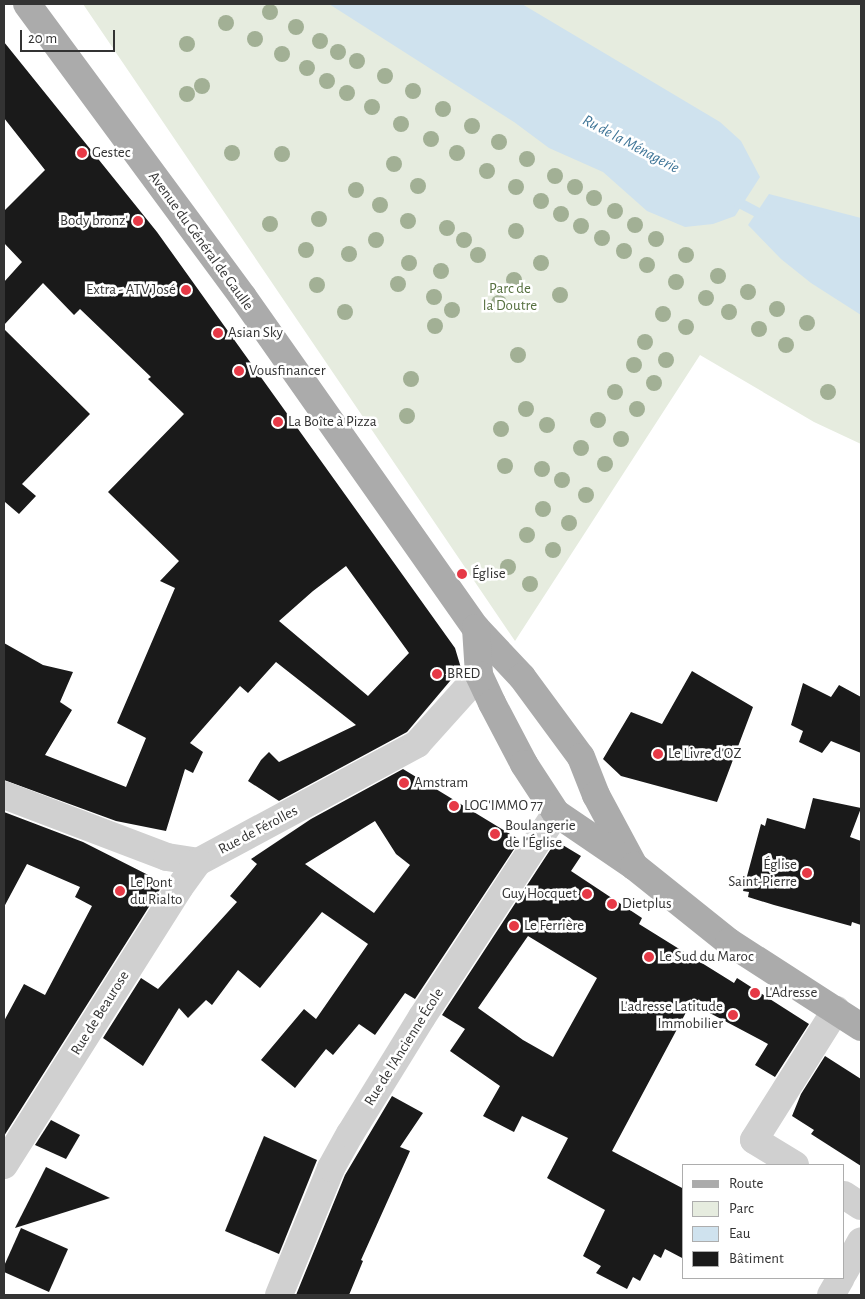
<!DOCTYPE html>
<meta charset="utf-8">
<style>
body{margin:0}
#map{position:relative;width:865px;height:1299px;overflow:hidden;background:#fff;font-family:"Alegreya Sans",sans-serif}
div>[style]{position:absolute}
.green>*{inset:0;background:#e6ecdf}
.water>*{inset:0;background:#cfe2ee}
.stream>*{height:10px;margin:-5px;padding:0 5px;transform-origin:5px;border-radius:5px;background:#cfe2ee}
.building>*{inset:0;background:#1a1a1a}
.minor>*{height:28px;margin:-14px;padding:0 14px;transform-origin:14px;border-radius:14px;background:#d0d0d0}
.major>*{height:28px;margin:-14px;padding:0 14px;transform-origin:14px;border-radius:14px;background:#ababab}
.trees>*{width:16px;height:16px;margin:-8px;border-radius:50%;background:#a2b095}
.dots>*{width:14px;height:14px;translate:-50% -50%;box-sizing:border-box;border:2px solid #fff;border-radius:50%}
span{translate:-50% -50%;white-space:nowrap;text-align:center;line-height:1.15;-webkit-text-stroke:5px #fff;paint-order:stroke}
.poi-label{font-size:15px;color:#333}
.left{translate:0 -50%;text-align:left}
.right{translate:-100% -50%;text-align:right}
.street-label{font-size:15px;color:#333}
.park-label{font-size:15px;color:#56703f}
.water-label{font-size:16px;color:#3f7597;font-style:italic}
.frame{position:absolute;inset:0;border:5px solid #333;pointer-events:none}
.legend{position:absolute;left:682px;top:1164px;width:162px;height:115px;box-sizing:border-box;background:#fff;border:1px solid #adadad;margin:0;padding:6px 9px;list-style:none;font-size:15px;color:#333}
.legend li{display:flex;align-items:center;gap:10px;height:25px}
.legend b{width:25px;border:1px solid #adadad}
.scale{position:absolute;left:20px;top:30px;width:95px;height:22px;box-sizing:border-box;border:2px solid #333;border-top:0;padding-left:6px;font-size:15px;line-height:18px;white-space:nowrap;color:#333;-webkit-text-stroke:4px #fff;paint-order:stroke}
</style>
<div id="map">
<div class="green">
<div style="clip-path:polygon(83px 4px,861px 4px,861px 444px,814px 422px,700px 355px,515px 641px)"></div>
</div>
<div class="water">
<div style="clip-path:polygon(329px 4px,522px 4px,720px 122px,741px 141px,760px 177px,735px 216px,713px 224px,685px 227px,647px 211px,603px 172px,549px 148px,514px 122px)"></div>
<div style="clip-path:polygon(769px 194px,861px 218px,861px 315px,811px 283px,781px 259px,748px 225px)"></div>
</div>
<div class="stream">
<div style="left:730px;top:198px;width:43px;rotate:27.8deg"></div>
</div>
<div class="building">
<div style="clip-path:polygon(evenodd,4px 42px,157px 232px,455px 648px,461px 668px,407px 732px,279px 801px,248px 781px,261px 760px,269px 752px,279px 762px,356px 725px,276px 662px,248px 693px,240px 686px,190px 743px,203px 752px,193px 773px,185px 769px,166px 831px,116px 821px,4px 780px,4px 643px,43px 665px,73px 672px,60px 702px,72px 710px,45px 755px,126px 787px,146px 738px,117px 723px,175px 588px,160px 581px,179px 561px,108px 492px,184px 414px,148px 379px,151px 377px,80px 309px,74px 315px,43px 283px,4px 325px,4px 282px,22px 262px,4px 243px,4px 211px,45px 170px,4px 118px,4px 42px,346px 566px,409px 653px,368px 696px,279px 621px,313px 591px,346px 566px)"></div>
<div style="clip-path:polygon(4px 329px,90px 414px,22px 484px,36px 496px,19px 514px,5px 502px,4px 503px)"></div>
<div style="clip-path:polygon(692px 671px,753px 707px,717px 802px,621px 776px,603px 759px,631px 712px,662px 724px)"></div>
<div style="clip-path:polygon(803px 683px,831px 697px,839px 685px,861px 697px,861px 753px,831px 741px,822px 753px,799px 742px,803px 731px,791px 725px)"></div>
<div style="clip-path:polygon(evenodd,403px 769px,520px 840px,415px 999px,405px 993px,375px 1035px,359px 1024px,333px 1055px,326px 1049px,295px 1088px,261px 1060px,304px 1009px,316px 1019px,368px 944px,322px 912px,260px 988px,238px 970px,212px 1005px,206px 1000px,188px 1018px,179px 1008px,143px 1066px,103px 1038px,141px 978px,158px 989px,237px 902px,230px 896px,257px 864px,251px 859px,311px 819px,403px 769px,375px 821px,396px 854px,410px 865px,374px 913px,305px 864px,375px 821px)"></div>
<div style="clip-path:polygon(813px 798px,861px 808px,850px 837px,861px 841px,861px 925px,852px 922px,851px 926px,774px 905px,748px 897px,749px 892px,743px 891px,761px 824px,765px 826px,767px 818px,805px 829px)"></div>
<div style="clip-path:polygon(4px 812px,83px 842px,164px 883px,4px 1136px,4px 1021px,24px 984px,45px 995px,92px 906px,75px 897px,80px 887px,27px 864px,4px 907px)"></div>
<div style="clip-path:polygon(evenodd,556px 841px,581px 856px,571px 871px,642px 918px,639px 924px,734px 983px,737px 978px,809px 1024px,775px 1077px,755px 1065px,768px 1044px,691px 1003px,612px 1151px,684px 1189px,684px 1259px,665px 1249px,661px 1258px,654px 1254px,640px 1281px,633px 1277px,627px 1289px,596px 1273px,601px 1266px,583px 1256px,605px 1210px,547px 1178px,568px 1138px,522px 1116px,514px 1132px,483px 1116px,500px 1086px,450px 1051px,465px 1029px,442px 1015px,556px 841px,528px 936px,597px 978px,553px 1057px,523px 1040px,478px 1008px,528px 936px)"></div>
<div style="clip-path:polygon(825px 1056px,861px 1079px,861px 1166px,811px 1134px,814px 1130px,792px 1116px,801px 1094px)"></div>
<div style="clip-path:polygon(392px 1096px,423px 1113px,400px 1147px,410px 1151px,361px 1260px,363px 1261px,349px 1295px,296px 1295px,345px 1175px)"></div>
<div style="clip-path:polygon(51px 1120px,80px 1135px,66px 1159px,35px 1145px)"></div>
<div style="clip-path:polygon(264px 1136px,317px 1160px,279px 1254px,225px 1231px)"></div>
<div style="clip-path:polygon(46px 1167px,110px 1198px,15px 1228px)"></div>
<div style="clip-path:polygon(21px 1228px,68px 1249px,49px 1292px,4px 1272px,4px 1266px)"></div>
</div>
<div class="minor">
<div style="left:4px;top:795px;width:174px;rotate:20.8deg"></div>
<div style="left:167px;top:857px;width:31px;rotate:9deg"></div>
<div style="left:198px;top:862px;width:249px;rotate:-28.3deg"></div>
<div style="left:417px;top:744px;width:93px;rotate:-48.1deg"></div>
<div style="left:4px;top:1165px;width:328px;rotate:-57.7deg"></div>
<div style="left:179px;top:888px;width:32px;rotate:-54deg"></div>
<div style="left:795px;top:1165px;width:48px;rotate:-148.6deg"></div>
<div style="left:754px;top:1140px;width:154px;rotate:-57.8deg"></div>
<div style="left:844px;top:1195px;width:20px;rotate:33deg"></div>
<div style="left:844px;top:1272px;width:35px;rotate:-61deg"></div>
<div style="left:279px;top:1295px;width:137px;rotate:-67.7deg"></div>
<div style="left:331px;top:1168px;width:39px;rotate:-61deg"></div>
<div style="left:350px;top:1134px;width:137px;rotate:-58.4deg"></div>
<div style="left:422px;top:1017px;width:244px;rotate:-56.7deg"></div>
<div style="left:831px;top:1295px;width:20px;rotate:-60deg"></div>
</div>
<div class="major">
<div style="left:27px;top:4px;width:364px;rotate:53.6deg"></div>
<div style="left:243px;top:297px;width:405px;rotate:54.9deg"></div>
<div style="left:476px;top:628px;width:67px;rotate:46.8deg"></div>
<div style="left:522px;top:677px;width:99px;rotate:53.6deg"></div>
<div style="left:581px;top:757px;width:41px;rotate:68.5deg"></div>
<div style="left:596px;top:795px;width:81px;rotate:61.8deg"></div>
<div style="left:476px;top:628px;width:47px;rotate:86.3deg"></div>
<div style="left:479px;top:675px;width:31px;rotate:65deg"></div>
<div style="left:492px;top:703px;width:69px;rotate:62.3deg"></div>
<div style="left:524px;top:764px;width:59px;rotate:56.9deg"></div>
<div style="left:556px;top:813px;width:94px;rotate:34.2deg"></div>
<div style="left:634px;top:866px;width:122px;rotate:38.7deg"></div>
<div style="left:729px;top:942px;width:157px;rotate:32.8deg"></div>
</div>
<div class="trees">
<div style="left:270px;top:12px"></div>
<div style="left:226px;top:23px"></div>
<div style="left:296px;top:27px"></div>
<div style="left:255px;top:39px"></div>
<div style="left:320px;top:41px"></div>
<div style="left:187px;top:44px"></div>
<div style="left:338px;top:52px"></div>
<div style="left:282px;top:54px"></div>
<div style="left:357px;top:61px"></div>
<div style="left:307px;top:68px"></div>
<div style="left:385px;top:76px"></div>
<div style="left:327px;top:81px"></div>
<div style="left:202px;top:86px"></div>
<div style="left:413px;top:91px"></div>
<div style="left:347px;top:93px"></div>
<div style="left:187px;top:94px"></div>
<div style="left:372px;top:107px"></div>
<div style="left:443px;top:109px"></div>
<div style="left:401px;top:124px"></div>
<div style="left:472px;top:126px"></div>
<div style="left:431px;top:139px"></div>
<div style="left:499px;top:142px"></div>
<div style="left:232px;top:153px"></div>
<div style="left:457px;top:153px"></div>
<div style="left:282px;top:154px"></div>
<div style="left:527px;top:159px"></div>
<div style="left:394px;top:164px"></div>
<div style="left:487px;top:171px"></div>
<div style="left:555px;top:176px"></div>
<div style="left:418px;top:186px"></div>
<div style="left:516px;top:187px"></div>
<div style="left:575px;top:187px"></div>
<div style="left:356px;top:190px"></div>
<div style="left:594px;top:198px"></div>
<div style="left:541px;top:201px"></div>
<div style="left:380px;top:205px"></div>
<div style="left:615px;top:211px"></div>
<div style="left:561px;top:214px"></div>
<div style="left:319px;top:219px"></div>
<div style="left:408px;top:221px"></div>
<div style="left:270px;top:224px"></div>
<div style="left:635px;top:225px"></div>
<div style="left:581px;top:226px"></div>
<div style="left:447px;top:228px"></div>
<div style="left:516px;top:231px"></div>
<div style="left:602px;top:238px"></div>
<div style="left:656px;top:239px"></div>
<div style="left:376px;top:240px"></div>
<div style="left:464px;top:240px"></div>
<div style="left:306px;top:250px"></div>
<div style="left:624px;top:251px"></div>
<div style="left:349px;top:254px"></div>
<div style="left:478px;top:255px"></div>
<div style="left:686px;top:255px"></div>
<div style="left:409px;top:263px"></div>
<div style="left:541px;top:263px"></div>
<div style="left:647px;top:265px"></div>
<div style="left:441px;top:271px"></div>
<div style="left:718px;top:276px"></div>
<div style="left:514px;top:280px"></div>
<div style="left:676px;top:282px"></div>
<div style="left:398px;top:284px"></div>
<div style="left:317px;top:285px"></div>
<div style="left:748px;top:292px"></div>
<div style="left:560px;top:295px"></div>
<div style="left:434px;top:297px"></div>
<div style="left:706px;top:298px"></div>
<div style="left:499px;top:303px"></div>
<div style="left:777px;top:309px"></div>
<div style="left:452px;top:310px"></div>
<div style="left:345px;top:312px"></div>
<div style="left:729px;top:312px"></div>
<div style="left:663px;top:314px"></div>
<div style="left:807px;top:323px"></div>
<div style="left:435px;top:326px"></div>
<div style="left:686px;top:327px"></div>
<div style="left:759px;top:329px"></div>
<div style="left:645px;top:342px"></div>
<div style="left:786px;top:345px"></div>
<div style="left:518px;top:355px"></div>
<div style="left:666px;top:360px"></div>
<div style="left:634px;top:365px"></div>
<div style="left:411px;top:379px"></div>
<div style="left:654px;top:383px"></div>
<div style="left:615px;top:392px"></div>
<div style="left:828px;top:392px"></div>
<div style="left:526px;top:409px"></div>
<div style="left:637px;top:409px"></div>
<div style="left:407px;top:416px"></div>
<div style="left:598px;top:420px"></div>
<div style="left:547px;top:425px"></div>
<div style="left:501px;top:429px"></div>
<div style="left:621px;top:439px"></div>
<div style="left:581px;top:448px"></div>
<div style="left:605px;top:464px"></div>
<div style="left:505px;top:466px"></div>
<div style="left:542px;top:469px"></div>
<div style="left:562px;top:480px"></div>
<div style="left:586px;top:495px"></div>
<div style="left:543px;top:509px"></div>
<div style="left:569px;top:523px"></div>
<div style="left:527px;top:535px"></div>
<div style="left:553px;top:550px"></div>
<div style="left:508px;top:567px"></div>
<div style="left:530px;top:584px"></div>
</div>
<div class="dots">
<div style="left:82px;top:153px;background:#e63946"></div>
<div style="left:138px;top:221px;background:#e63946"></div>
<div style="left:186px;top:290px;background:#e63946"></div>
<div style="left:218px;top:333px;background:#e63946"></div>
<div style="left:239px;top:371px;background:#e63946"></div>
<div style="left:278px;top:422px;background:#e63946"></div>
<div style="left:462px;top:574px;background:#e63946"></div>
<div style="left:437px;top:674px;background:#e63946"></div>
<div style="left:658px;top:754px;background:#e63946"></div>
<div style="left:404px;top:783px;background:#e63946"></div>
<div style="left:454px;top:806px;background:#e63946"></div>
<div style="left:495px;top:834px;background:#e63946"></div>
<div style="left:807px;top:873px;background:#e63946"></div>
<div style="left:120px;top:891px;background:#e63946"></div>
<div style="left:587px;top:894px;background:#e63946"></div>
<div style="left:612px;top:904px;background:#e63946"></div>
<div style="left:514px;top:926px;background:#e63946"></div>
<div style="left:649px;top:957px;background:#e63946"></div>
<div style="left:755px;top:993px;background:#e63946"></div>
<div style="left:733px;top:1015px;background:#e63946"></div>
</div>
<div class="poi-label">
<span class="left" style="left:92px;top:153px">Gestec</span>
<span class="right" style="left:128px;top:221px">Body bronz'</span>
<span class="right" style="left:176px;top:290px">Extra - ATV José</span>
<span class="left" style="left:228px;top:333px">Asian Sky</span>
<span class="left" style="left:249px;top:371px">Vousfinancer</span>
<span class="left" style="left:288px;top:422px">La Boîte à Pizza</span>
<span class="left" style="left:472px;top:574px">Église</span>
<span class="left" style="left:447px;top:674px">BRED</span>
<span class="left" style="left:668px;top:754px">Le Livre d'OZ</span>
<span class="left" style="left:414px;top:783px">Amstram</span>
<span class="left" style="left:464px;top:806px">LOG'IMMO 77</span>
<span class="left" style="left:505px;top:834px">Boulangerie<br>de l'Église</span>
<span class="right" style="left:797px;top:873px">Église<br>Saint-Pierre</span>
<span class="left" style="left:130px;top:891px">Le Pont<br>du Rialto</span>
<span class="right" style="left:577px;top:894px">Guy Hocquet</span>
<span class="left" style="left:622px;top:904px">Dietplus</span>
<span class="left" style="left:524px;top:926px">Le Ferrière</span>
<span class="left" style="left:659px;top:957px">Le Sud du Maroc</span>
<span class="left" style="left:765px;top:993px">L'Adresse</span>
<span class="right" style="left:723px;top:1015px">L'adresse Latitude<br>Immobilier</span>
</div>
<div class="street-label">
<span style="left:201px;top:241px;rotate:54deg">Avenue du Général de Gaulle</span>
<span style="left:258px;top:830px;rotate:-28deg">Rue de Férolles</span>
<span style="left:100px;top:1013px;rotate:-58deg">Rue de Beaurose</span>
<span style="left:404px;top:1047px;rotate:-58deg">Rue de l'Ancienne École</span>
</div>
<div class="park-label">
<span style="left:510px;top:297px">Parc de<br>la Doutre</span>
</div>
<div class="water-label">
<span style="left:631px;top:144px;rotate:28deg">Ru de la Ménagerie</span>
</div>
<div class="frame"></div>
<ul class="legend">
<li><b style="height:6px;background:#ababab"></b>Route</li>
<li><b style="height:14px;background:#e6ecdf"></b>Parc</li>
<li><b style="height:14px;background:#cfe2ee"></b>Eau</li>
<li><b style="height:14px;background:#1a1a1a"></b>Bâtiment</li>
</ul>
<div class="scale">20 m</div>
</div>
